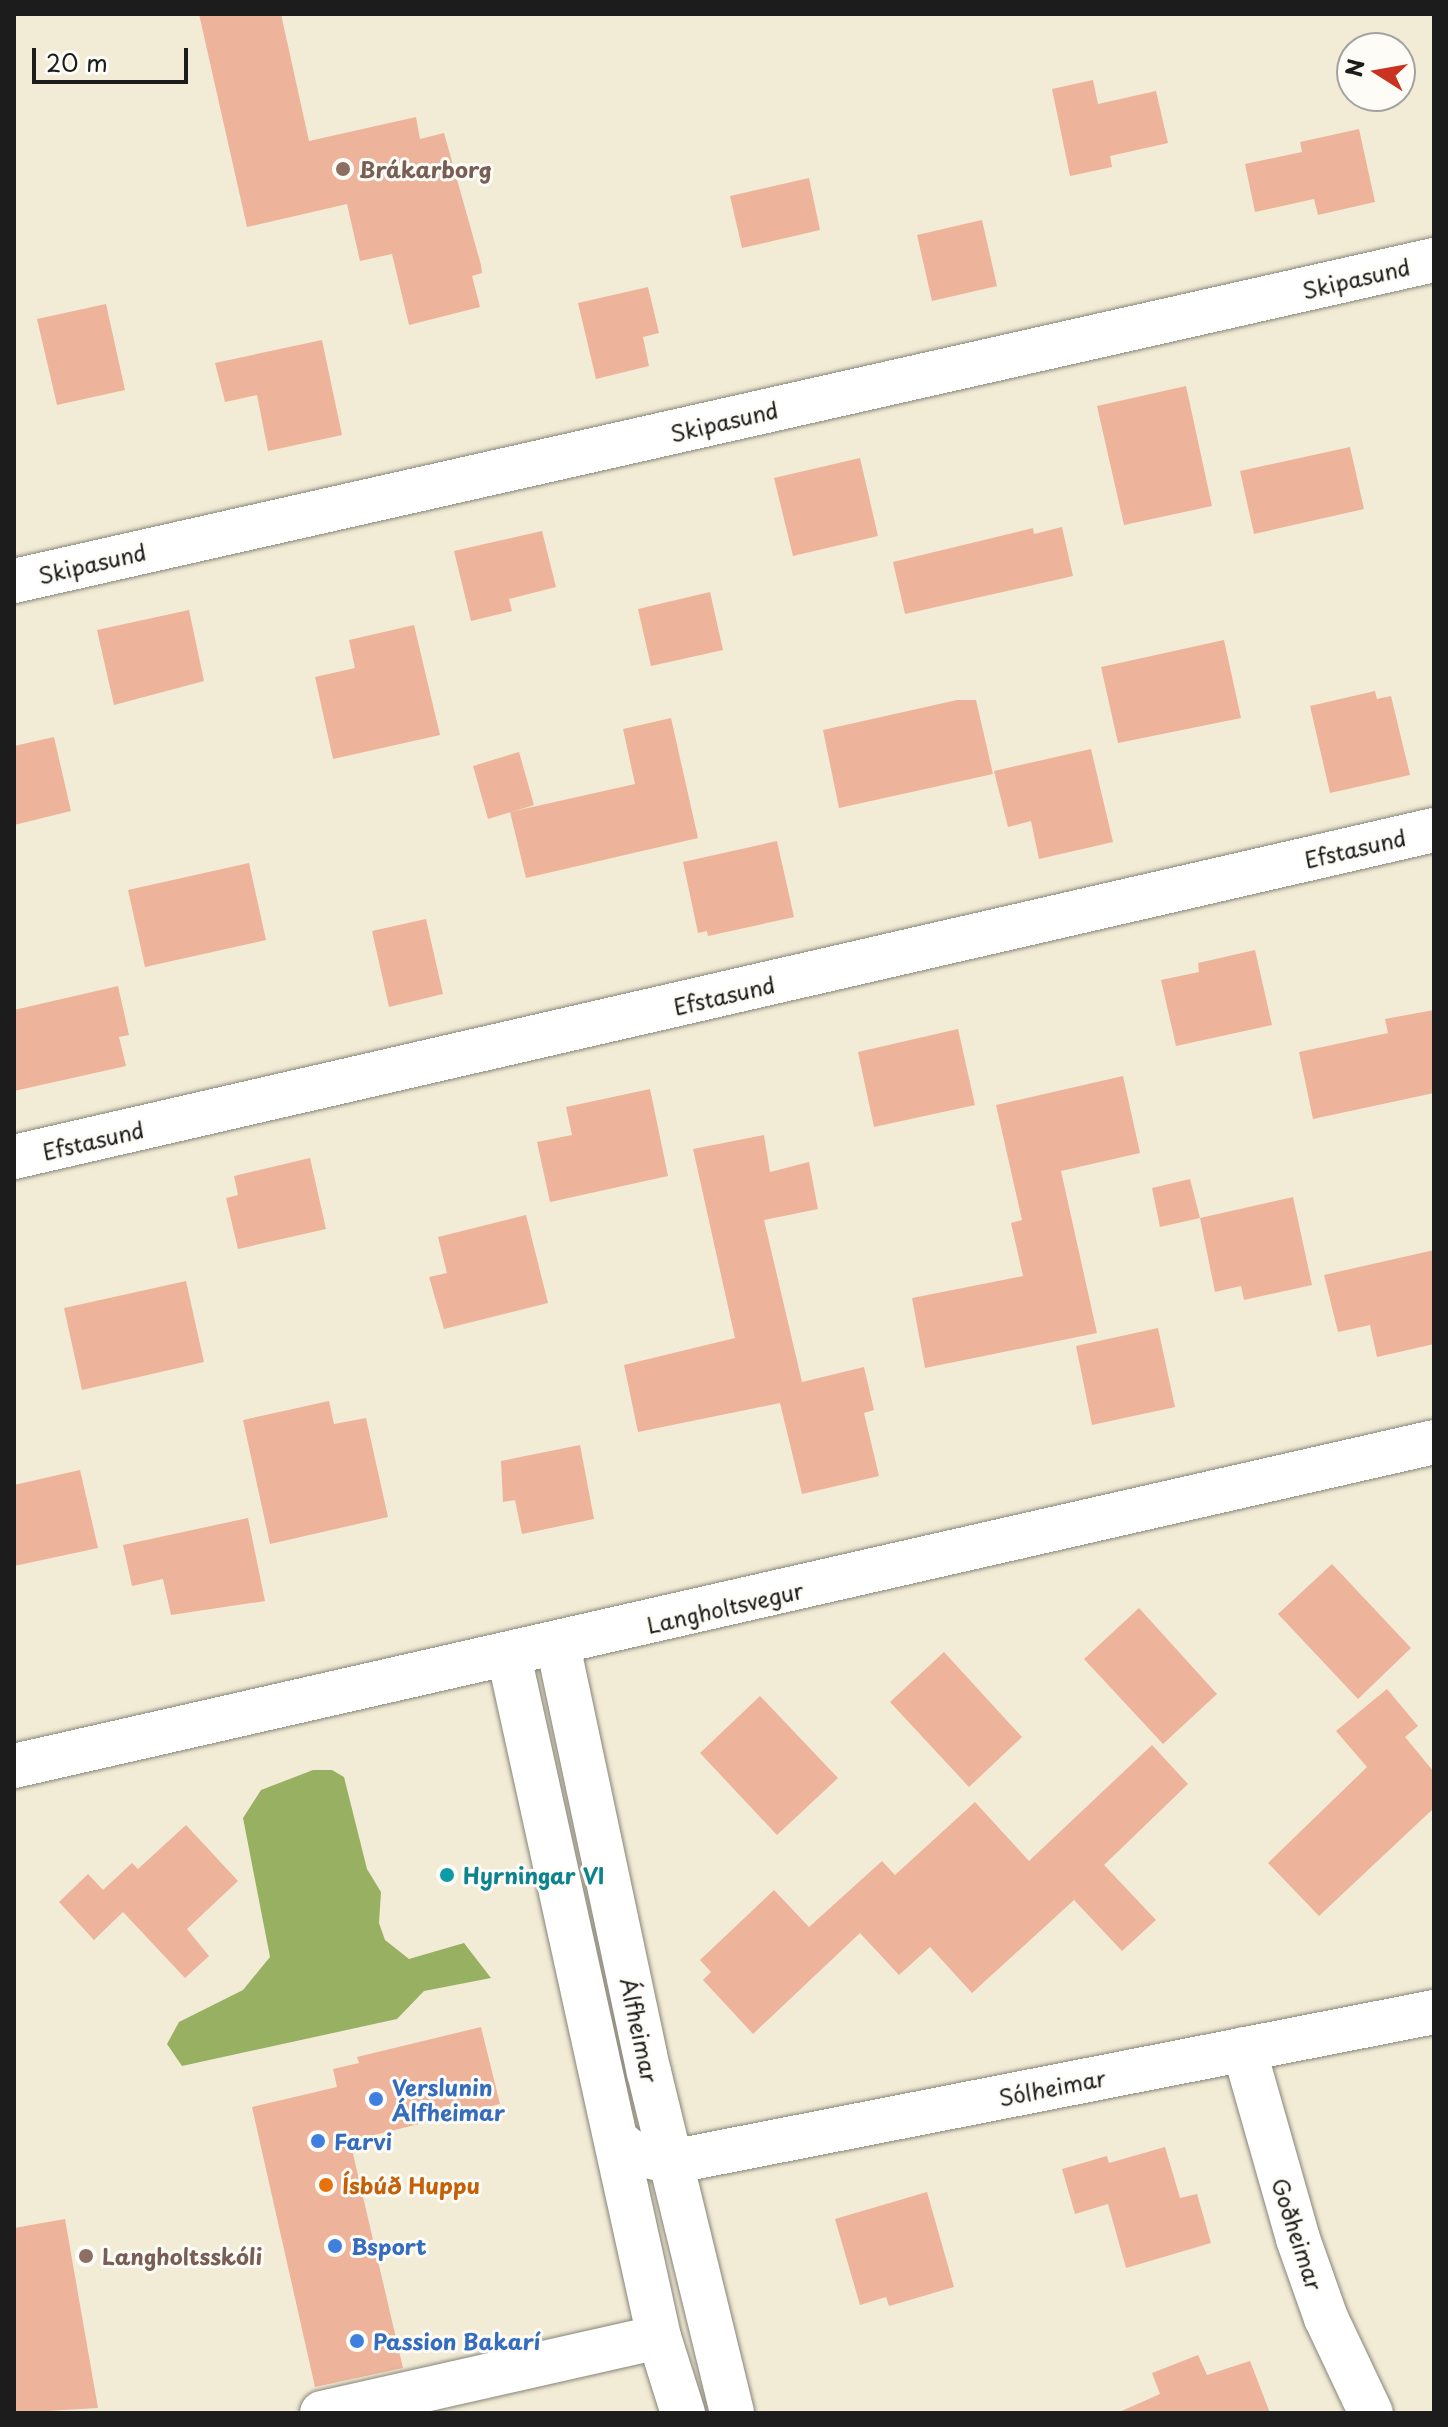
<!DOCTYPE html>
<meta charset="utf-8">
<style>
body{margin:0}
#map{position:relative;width:1448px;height:2427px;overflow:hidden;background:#f2ecd6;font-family:"Playpen Sans",sans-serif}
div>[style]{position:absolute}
.forest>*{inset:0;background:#98b062}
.building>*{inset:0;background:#eeb39b}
.roads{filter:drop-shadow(0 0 2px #878479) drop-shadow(0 0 2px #878479)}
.minor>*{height:44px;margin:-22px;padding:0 22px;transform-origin:22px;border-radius:22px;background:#fff}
.dots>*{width:22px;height:22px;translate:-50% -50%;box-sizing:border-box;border:4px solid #fdfcf7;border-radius:50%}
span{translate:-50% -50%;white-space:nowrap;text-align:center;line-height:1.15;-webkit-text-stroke:6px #fdfcf7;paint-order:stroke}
.education-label{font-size:22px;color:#785e54;font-weight:700}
.left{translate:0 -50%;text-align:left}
.street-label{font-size:22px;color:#1c1c1c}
.culture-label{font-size:22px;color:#0d838f;font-weight:700}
.shop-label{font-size:22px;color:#366cbe;font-weight:700}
.food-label{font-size:22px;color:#c56008;font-weight:700}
.frame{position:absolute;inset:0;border:16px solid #1c1c1c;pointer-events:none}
.north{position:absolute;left:1336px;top:32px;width:80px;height:80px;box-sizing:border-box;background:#fdfcf7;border:2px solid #a3a29f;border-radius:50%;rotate:281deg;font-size:22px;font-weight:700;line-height:32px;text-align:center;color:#1c1c1c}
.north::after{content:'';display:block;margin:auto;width:28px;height:36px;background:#c8321e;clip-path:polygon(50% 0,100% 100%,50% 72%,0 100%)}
.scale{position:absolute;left:32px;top:48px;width:156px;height:36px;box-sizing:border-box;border:4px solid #1c1c1c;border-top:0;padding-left:10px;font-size:24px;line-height:28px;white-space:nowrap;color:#1c1c1c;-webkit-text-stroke:6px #fdfcf7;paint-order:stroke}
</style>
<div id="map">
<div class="forest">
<div style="clip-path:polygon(313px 1770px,332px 1770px,344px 1777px,367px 1869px,381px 1892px,379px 1923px,385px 1940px,409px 1959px,464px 1943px,491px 1978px,424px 1991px,397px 2019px,182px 2066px,167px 2044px,179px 2022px,243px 1990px,270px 1957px,243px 1818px,261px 1790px)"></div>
</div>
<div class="building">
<div style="clip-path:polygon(199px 14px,281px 14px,309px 141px,416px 117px,420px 139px,444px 133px,481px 265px,482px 273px,472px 276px,480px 307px,409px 325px,392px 254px,360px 261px,347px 204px,247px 227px)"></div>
<div style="clip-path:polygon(1093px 80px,1098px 104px,1156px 91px,1168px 143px,1110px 156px,1112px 167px,1070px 176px,1052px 89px)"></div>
<div style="clip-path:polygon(1359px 129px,1375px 202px,1318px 215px,1314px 199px,1255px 212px,1245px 164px,1302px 152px,1300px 142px)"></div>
<div style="clip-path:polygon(809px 178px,820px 230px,742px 248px,730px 196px)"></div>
<div style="clip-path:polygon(982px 220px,997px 286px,932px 301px,917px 235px)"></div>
<div style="clip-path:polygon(648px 287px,659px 333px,643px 337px,649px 366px,596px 379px,578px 303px)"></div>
<div style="clip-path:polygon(106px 304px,125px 390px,57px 405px,37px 319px)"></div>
<div style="clip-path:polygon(322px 340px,342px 435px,268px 451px,257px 395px,225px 402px,215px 363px)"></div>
<div style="clip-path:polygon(1186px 386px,1212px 506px,1124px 525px,1097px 406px)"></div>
<div style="clip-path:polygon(1350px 447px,1364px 509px,1254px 534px,1240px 471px)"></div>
<div style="clip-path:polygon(860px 458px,878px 536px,793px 556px,774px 478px)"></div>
<div style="clip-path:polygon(1062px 527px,1073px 576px,905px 614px,893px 562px,1033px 528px,1034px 534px)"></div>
<div style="clip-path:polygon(542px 531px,556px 587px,509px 599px,512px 611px,471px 621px,454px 551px)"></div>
<div style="clip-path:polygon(710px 592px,723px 650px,651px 666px,638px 609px)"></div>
<div style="clip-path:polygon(189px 610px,204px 681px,114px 705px,97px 630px)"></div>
<div style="clip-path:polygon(414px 625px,440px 735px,333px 759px,315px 677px,355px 668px,349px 640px)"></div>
<div style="clip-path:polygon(1224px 640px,1241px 718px,1118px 743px,1101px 667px)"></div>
<div style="clip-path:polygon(1375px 691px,1377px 699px,1391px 696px,1410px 775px,1330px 793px,1310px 706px)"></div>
<div style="clip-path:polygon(957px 700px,976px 700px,993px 774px,839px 808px,823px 730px)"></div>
<div style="clip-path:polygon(671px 718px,698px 838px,526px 878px,510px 812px,635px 784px,623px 729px)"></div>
<div style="clip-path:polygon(54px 737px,71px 811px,14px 825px,14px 746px)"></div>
<div style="clip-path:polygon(1091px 749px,1113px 842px,1039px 859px,1031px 821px,1008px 827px,994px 771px)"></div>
<div style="clip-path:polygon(519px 752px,534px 805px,488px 819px,473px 766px)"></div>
<div style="clip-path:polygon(777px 841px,794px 917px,708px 936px,707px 931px,698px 933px,683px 862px)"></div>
<div style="clip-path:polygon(249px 863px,266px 940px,145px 967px,128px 890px)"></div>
<div style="clip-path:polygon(426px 919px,443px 994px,389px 1007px,372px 931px)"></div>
<div style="clip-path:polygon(1255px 950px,1272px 1025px,1176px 1046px,1161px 980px,1199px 972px,1198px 963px)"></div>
<div style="clip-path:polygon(118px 986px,129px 1035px,119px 1037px,126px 1066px,14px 1091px,14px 1010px)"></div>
<div style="clip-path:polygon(1434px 1010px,1434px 1093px,1313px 1119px,1299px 1052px,1388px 1033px,1385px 1019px)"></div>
<div style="clip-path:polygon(958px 1029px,975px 1105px,874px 1127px,858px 1052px)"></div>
<div style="clip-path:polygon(1123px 1076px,1140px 1153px,1061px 1171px,1097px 1333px,925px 1368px,912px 1298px,1023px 1276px,1011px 1223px,1022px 1220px,996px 1105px)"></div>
<div style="clip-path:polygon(650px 1089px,668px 1176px,550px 1202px,537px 1142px,572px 1135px,566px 1107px)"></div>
<div style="clip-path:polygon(764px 1135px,770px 1172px,809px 1162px,818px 1209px,764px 1220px,802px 1382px,864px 1367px,874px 1410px,864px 1413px,879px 1476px,802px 1494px,780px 1403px,638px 1432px,624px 1365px,735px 1338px,693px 1149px)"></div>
<div style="clip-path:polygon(310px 1158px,326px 1229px,238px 1249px,226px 1198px,238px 1195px,234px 1176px)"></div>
<div style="clip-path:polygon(1190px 1179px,1200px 1218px,1160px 1227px,1152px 1188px)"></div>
<div style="clip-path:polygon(1293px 1197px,1312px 1285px,1244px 1300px,1241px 1286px,1215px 1292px,1200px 1218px)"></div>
<div style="clip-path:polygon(526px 1215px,548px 1303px,444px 1329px,429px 1277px,447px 1273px,438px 1237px)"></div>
<div style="clip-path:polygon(1434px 1250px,1434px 1344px,1377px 1357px,1370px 1325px,1338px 1332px,1324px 1275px)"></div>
<div style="clip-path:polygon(186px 1281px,204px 1362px,82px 1390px,64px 1308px)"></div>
<div style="clip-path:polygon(1158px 1328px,1175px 1407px,1092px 1425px,1076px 1346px)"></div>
<div style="clip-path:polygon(329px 1401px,334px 1424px,366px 1418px,388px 1517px,270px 1544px,243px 1420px)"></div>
<div style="clip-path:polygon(580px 1445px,594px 1519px,522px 1534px,515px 1500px,503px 1502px,501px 1461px)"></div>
<div style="clip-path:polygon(80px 1470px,98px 1548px,14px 1566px,14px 1485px)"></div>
<div style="clip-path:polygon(248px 1518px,265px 1601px,171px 1615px,163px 1579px,132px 1586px,123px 1545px)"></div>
<div style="clip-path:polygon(1332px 1564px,1411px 1648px,1358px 1699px,1278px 1614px)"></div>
<div style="clip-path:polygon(1139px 1608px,1217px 1694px,1163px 1744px,1084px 1659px)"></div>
<div style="clip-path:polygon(944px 1652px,1022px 1737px,969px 1787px,890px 1702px)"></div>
<div style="clip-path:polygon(1387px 1689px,1418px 1726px,1405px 1737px,1434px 1772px,1434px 1808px,1319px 1916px,1268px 1863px,1367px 1767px,1336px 1731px)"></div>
<div style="clip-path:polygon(760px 1696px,838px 1778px,777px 1835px,700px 1753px)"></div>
<div style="clip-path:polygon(1152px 1745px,1188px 1784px,1104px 1865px,1156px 1920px,1122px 1951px,1074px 1900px,972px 1993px,930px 1947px,899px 1975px,860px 1933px,753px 2034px,703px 1980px,711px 1972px,700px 1960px,774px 1890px,809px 1927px,882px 1861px,895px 1875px,975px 1802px,1029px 1861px)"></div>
<div style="clip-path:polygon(186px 1825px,238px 1881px,187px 1929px,209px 1956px,185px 1978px,123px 1912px,94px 1940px,59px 1902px,88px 1874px,103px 1890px,132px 1863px,138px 1869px)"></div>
<div style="clip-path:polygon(481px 2027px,500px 2104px,350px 2141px,403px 2368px,315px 2387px,252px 2107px,337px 2087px,333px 2069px,359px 2063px,357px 2057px)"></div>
<div style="clip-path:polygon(1165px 2147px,1180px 2198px,1197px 2194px,1211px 2243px,1126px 2268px,1108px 2204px,1075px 2214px,1062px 2169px,1107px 2156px,1109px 2163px)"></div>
<div style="clip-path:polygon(927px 2192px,954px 2287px,889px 2306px,886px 2297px,860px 2305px,835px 2219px)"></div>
<div style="clip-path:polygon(65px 2219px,98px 2408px,14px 2413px,14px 2228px)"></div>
<div style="clip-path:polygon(1198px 2355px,1207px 2375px,1250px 2361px,1270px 2413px,1117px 2413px,1160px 2394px,1152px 2373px)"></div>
</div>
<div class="roads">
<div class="minor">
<div style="left:14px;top:581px;width:1456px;rotate:-12.74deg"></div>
<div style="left:14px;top:1157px;width:1457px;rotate:-12.97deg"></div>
<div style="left:558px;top:1645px;width:437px;rotate:78deg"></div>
<div style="left:649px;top:2072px;width:351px;rotate:76.3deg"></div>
<div style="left:509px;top:1656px;width:697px;rotate:77.58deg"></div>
<div style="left:659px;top:2337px;width:80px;rotate:72.5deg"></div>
<div style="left:14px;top:1766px;width:1456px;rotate:-12.85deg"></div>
<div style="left:1244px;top:2049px;width:198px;rotate:74.1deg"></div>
<div style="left:1298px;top:2239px;width:84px;rotate:70.5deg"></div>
<div style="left:1326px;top:2318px;width:105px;rotate:64.7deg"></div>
<div style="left:616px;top:2140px;width:19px;rotate:39deg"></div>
<div style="left:631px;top:2152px;width:41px;rotate:14deg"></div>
<div style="left:671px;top:2162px;width:778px;rotate:-11.12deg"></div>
<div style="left:322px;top:2413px;width:345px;rotate:-12.7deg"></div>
</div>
</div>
<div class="dots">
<div style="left:343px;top:169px;background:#8d6e63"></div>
<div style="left:447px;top:1875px;background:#0f9aa8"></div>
<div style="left:376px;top:2099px;background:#3f7fe0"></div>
<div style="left:318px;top:2141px;background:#3f7fe0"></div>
<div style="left:326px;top:2185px;background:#e8710a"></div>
<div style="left:335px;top:2246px;background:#3f7fe0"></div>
<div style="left:86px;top:2256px;background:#8d6e63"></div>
<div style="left:357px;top:2341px;background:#3f7fe0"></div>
</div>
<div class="education-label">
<span class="left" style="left:359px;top:169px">Brákarborg</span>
<span class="left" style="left:102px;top:2256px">Langholtsskóli</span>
</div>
<div class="street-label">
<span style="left:1356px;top:278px;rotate:-13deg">Skipasund</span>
<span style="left:724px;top:421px;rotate:-13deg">Skipasund</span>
<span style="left:92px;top:563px;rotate:-13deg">Skipasund</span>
<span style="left:1355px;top:848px;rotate:-13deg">Efstasund</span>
<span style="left:724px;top:995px;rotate:-13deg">Efstasund</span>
<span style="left:93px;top:1140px;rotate:-13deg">Efstasund</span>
<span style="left:725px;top:1607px;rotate:-13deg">Langholtsvegur</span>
<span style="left:640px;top:2030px;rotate:78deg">Álfheimar</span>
<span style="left:1052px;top:2087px;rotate:-11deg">Sólheimar</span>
<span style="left:1298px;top:2234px;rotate:72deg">Goðheimar</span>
</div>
<div class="culture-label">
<span class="left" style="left:463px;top:1875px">Hyrningar VI</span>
</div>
<div class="shop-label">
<span class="left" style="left:392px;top:2099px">Verslunin<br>Álfheimar</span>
<span class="left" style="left:334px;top:2141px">Farvi</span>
<span class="left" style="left:351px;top:2246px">Bsport</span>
<span class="left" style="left:373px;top:2341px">Passion Bakarí</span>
</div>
<div class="food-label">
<span class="left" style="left:342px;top:2185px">Ísbúð Huppu</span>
</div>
<div class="frame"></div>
<div class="north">N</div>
<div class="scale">20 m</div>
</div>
